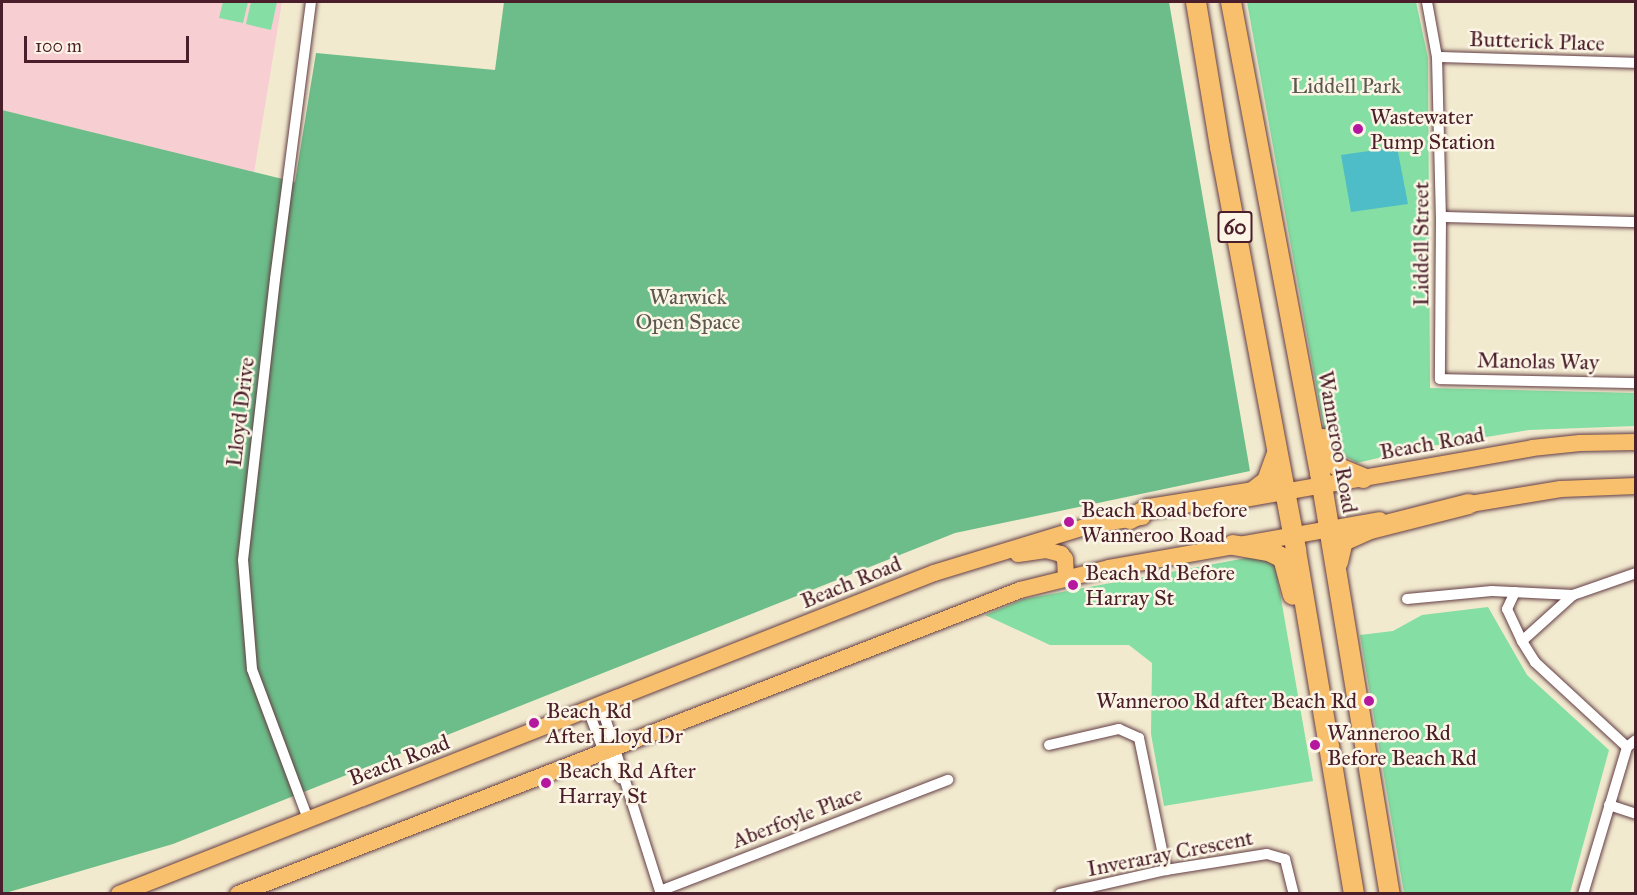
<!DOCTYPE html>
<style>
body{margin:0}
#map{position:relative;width:1637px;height:895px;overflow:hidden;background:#f2eacf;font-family:"IM FELL Great Primer",serif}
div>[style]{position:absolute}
.built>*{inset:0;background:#f7cfd3}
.green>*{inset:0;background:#85dea3}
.forest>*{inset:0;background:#6cbd89}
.water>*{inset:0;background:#4fbdc7}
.roads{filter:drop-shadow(0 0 2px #633d44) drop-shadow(0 0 2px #633d44)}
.street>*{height:10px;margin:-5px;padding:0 5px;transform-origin:5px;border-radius:5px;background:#fff}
.primary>*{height:16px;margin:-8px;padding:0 8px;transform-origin:8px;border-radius:8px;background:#f8bf6c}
.highway>*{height:20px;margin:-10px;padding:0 10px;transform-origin:10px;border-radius:10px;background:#f8bf6c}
.dots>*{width:16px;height:16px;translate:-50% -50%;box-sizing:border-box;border:3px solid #fcf5e5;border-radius:50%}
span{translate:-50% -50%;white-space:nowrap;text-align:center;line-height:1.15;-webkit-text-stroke:5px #fcf5e5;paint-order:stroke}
.shield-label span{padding:2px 4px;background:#fcf5e5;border:2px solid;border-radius:4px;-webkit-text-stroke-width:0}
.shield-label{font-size:21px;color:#4a1f2b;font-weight:700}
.street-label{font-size:22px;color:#4a1f2b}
.park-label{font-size:22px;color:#5c584f}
.poi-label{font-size:22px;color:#4a1f2b}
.left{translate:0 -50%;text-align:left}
.right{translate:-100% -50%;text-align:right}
.frame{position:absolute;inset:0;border:3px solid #4a1f2b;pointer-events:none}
.scale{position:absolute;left:24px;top:36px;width:165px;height:27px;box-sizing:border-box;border:3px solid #4a1f2b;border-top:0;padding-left:8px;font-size:18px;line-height:21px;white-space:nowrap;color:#4a1f2b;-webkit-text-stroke:4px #fcf5e5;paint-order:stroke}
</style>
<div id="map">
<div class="built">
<div style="clip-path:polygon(2px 2px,282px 2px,254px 173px,2px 110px)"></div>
</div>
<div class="green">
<div style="clip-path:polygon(223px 2px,248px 2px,243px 23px,219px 18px)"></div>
<div style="clip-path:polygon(251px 2px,277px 2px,271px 30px,246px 24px)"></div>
<div style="clip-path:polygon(1247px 2px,1416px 2px,1428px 58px,1430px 388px,1635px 393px,1635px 426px,1529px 430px,1425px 447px,1357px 463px,1327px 446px)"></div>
<div style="clip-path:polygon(1273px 553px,1313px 781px,1164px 806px,1151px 734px,1152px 663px,1129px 645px,1050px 645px,985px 615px,1024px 599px)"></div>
<div style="clip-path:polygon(1488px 607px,1527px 675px,1609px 750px,1570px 893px,1404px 893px,1360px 635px,1393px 631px,1422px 615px)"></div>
</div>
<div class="forest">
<div style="clip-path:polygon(504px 2px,1169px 2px,1250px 471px,955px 533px,173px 844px,2px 894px,2px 110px,295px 182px,316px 53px,495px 70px)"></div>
</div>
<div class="water">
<div style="clip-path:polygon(1397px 147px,1408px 204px,1351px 212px,1341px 155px)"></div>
</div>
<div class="roads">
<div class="street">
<div style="left:1427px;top:2px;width:56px;rotate:79.7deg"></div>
<div style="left:1437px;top:57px;width:160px;rotate:88.6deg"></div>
<div style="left:1441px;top:217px;width:162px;rotate:90.4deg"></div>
<div style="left:1440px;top:379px;width:196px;rotate:1.2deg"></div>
<div style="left:1437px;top:57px;width:199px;rotate:1.7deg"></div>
<div style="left:1441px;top:217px;width:195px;rotate:1.5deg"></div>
<div style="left:1515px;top:592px;width:19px;rotate:115deg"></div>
<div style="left:1507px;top:609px;width:35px;rotate:65deg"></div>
<div style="left:1407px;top:599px;width:85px;rotate:-5.4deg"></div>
<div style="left:1492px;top:591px;width:81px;rotate:2.8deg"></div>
<div style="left:601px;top:705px;width:198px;rotate:72.4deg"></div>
<div style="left:588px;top:710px;width:45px;rotate:69.1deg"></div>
<div style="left:604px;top:752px;width:31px;rotate:58deg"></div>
<div style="left:1049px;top:745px;width:72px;rotate:-12.9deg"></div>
<div style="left:1119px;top:729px;width:22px;rotate:24deg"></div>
<div style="left:1139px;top:738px;width:135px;rotate:78.4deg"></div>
<div style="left:1627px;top:747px;width:125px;rotate:-137.3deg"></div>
<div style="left:1535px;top:662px;width:25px;rotate:-122deg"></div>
<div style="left:1522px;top:641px;width:69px;rotate:-42deg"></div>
<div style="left:1573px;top:595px;width:67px;rotate:-19.2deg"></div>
<div style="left:1609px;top:805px;width:28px;rotate:18deg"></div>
<div style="left:308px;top:819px;width:160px;rotate:-110.5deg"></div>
<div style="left:252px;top:669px;width:109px;rotate:-94.7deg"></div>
<div style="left:243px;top:560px;width:283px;rotate:-83.5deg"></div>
<div style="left:275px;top:279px;width:279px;rotate:-82.6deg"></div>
<div style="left:660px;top:891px;width:309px;rotate:-21.1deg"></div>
<div style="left:1060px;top:894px;width:109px;rotate:-12.8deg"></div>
<div style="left:1166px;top:870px;width:102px;rotate:-9deg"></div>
<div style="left:1267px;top:854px;width:19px;rotate:16deg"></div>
<div style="left:1285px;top:859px;width:36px;rotate:76deg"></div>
<div style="left:1583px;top:894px;width:153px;rotate:-73.3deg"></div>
<div style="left:1627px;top:747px;width:11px;rotate:-38deg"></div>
</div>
<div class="primary">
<div style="left:1244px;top:499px;width:292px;rotate:-10deg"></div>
<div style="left:1532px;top:448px;width:48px;rotate:-5.9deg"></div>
<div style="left:1580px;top:443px;width:56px;rotate:-1deg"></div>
<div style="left:1458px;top:506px;width:104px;rotate:-9.4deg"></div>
<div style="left:1561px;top:489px;width:75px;rotate:-2.3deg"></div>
<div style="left:1018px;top:554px;width:28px;rotate:-8deg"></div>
<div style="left:1046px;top:550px;width:16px;rotate:15deg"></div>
<div style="left:1061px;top:554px;width:6px;rotate:51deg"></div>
<div style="left:1065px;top:559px;width:20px;rotate:87deg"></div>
<div style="left:119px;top:894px;width:876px;rotate:-21.5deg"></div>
<div style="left:934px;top:573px;width:164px;rotate:-17deg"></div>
<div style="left:1091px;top:525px;width:52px;rotate:-8.9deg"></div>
<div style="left:238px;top:894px;width:839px;rotate:-21.24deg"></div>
<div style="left:1020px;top:590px;width:92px;rotate:-13.9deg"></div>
<div style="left:1109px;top:568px;width:275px;rotate:-10deg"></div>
</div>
<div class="highway">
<div style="left:1196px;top:2px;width:147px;rotate:80.6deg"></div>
<div style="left:1220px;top:147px;width:411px;rotate:79.3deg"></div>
<div style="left:1296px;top:551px;width:348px;rotate:80.4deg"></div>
<div style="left:1231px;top:2px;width:479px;rotate:79.3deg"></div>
<div style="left:1320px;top:473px;width:427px;rotate:80.6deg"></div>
<div style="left:1323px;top:439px;width:17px;rotate:80deg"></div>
<div style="left:1326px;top:456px;width:20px;rotate:41deg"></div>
<div style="left:1341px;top:469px;width:24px;rotate:22deg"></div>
<div style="left:1130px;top:519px;width:21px;rotate:-29deg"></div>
<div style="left:1148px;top:509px;width:106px;rotate:-9.2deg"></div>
<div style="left:1253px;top:492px;width:18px;rotate:-38deg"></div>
<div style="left:1267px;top:481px;width:29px;rotate:-70deg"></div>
<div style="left:1233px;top:545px;width:39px;rotate:10deg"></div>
<div style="left:1271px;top:552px;width:13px;rotate:27deg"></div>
<div style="left:1283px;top:558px;width:38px;rotate:75deg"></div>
<div style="left:1338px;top:562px;width:22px;rotate:-77deg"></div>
<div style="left:1343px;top:541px;width:30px;rotate:-24deg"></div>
<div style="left:1370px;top:529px;width:102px;rotate:-14.2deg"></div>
</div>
</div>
<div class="dots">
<div style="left:1358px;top:129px;background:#b5179e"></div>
<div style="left:1069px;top:522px;background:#b5179e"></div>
<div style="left:1073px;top:585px;background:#b5179e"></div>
<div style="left:1369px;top:701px;background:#b5179e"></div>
<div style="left:534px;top:723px;background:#b5179e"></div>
<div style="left:1315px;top:745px;background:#b5179e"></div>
<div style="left:546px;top:783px;background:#b5179e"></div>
</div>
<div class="shield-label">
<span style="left:1235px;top:227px">60</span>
</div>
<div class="street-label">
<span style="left:1537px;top:41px;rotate:2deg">Butterick Place</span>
<span style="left:1421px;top:244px;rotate:-90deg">Liddell Street</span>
<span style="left:1538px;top:361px;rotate:1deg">Manolas Way</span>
<span style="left:240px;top:412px;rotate:-83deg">Lloyd Drive</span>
<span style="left:1338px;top:442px;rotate:80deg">Wanneroo Road</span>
<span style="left:1432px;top:443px;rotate:-10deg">Beach Road</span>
<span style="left:851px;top:582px;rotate:-22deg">Beach Road</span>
<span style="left:399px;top:760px;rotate:-21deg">Beach Road</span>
<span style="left:797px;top:817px;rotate:-21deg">Aberfoyle Place</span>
<span style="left:1170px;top:853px;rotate:-11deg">Inveraray Crescent</span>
</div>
<div class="park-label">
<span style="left:1346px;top:86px">Liddell Park</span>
<span style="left:688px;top:309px">Warwick<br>Open Space</span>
</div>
<div class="poi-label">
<span class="left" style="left:1370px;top:129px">Wastewater<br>Pump Station</span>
<span class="left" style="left:1081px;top:522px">Beach Road before<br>Wanneroo Road</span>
<span class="left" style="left:1085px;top:585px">Beach Rd Before<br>Harray St</span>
<span class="right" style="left:1357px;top:701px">Wanneroo Rd after Beach Rd</span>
<span class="left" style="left:546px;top:723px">Beach Rd<br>After Lloyd Dr</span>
<span class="left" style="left:1327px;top:745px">Wanneroo Rd<br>Before Beach Rd</span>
<span class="left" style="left:558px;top:783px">Beach Rd After<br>Harray St</span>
</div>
<div class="frame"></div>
<div class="scale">100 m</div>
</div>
